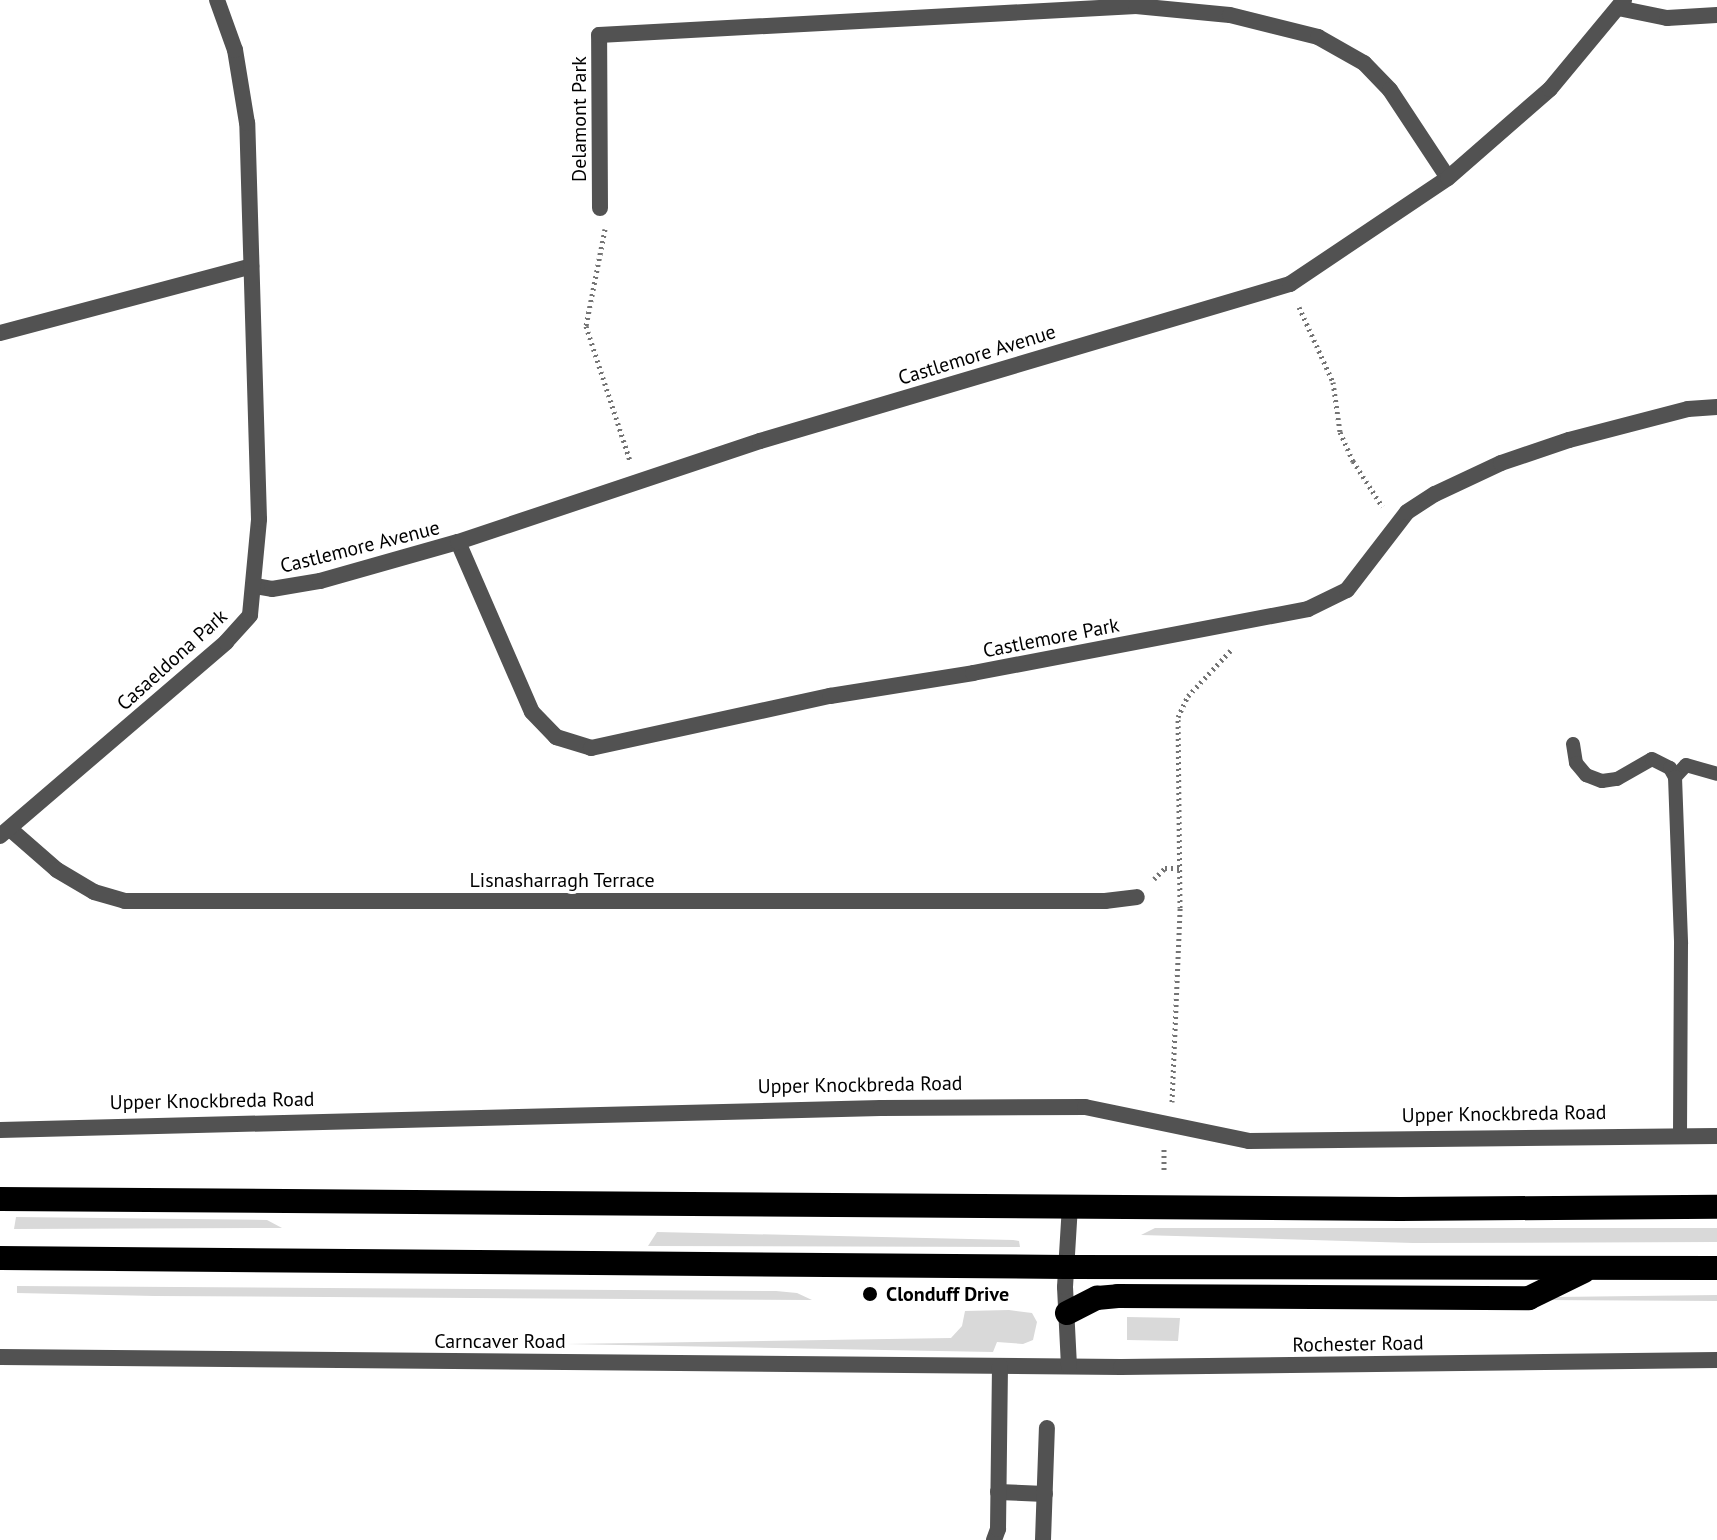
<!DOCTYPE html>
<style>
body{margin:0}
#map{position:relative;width:1717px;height:1540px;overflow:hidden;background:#fff;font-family:"PT Sans",sans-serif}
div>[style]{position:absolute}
.green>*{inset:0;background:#d9d9d9}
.path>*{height:5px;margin-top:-2.5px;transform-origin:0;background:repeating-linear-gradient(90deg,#747474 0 2px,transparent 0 6px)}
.lane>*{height:14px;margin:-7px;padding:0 7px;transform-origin:7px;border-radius:7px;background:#525252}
.street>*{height:16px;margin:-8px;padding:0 8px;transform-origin:8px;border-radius:8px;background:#525252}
.highway>*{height:24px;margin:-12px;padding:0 12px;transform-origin:12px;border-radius:12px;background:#000}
.dots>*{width:22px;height:22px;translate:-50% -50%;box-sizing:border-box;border:4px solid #fff;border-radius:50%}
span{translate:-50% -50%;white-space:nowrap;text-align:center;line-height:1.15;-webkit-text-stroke:6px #fff;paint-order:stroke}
.street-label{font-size:20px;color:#000}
.poi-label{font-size:20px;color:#000;font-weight:700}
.left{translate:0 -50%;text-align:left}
</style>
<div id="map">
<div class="green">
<div style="clip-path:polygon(16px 1217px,267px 1220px,282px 1228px,14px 1229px)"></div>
<div style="clip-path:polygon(1155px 1228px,1717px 1228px,1717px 1242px,1413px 1243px,1141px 1235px)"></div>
<div style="clip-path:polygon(657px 1232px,1013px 1240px,1019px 1241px,1020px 1247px,648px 1246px)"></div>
<div style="clip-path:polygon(17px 1286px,776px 1291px,797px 1293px,812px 1300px,155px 1296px,17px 1293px)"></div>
<div style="clip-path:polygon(1717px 1295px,1717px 1301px,1542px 1300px,1556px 1297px)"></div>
<div style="clip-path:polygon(1009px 1310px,1032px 1313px,1037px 1322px,1033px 1340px,1023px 1344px,997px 1342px,993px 1352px,566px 1344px,951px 1338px,962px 1326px,965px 1311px)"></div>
<div style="clip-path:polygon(1127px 1317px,1180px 1318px,1178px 1341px,1127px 1340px)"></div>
</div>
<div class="path">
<div style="left:605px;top:229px;width:99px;rotate:101.1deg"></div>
<div style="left:586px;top:326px;width:142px;rotate:71.9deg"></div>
<div style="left:1299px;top:307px;width:82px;rotate:65.6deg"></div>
<div style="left:1333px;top:382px;width:50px;rotate:82deg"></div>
<div style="left:1340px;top:432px;width:32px;rotate:66deg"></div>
<div style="left:1353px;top:461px;width:54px;rotate:57.2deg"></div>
<div style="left:1154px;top:879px;width:16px;rotate:-45deg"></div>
<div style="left:1165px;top:868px;width:15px"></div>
<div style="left:1172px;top:1102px;width:194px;rotate:-87.6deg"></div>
<div style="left:1180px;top:908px;width:191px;rotate:-90.6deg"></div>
<div style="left:1178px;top:717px;width:23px;rotate:-65deg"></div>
<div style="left:1188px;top:696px;width:64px;rotate:-46.9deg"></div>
<div style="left:1164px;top:1170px;width:23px;rotate:-90deg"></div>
</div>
<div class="lane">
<div style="left:1573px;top:744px;width:19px;rotate:81deg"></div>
<div style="left:1576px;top:763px;width:16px;rotate:50deg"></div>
<div style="left:1586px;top:775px;width:17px;rotate:21deg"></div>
<div style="left:1602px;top:781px;width:15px;rotate:-8deg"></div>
<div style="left:1617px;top:779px;width:40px;rotate:-29.7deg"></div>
<div style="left:1652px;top:759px;width:20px;rotate:27deg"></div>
<div style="left:1670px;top:768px;width:10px;rotate:61deg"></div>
<div style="left:1675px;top:777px;width:16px;rotate:-47deg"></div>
<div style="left:1686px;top:765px;width:32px;rotate:16deg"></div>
<div style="left:1675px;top:777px;width:167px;rotate:87.9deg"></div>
<div style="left:1681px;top:944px;width:190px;rotate:90.3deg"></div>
</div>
<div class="street">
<div style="left:1618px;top:8px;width:50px;rotate:11.5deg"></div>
<div style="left:1667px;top:18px;width:50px;rotate:-3.4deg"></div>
<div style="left:600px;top:208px;width:173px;rotate:-90.3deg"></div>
<div style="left:599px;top:35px;width:538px;rotate:-3.09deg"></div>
<div style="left:1136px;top:6px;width:94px;rotate:5.5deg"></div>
<div style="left:1230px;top:15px;width:91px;rotate:14deg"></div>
<div style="left:1318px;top:37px;width:53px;rotate:29.5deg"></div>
<div style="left:1364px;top:63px;width:37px;rotate:46deg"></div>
<div style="left:1390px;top:90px;width:105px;rotate:56.6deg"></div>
<div style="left:0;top:333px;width:260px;rotate:-14.9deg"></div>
<div style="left:458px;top:542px;width:185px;rotate:66.5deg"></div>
<div style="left:532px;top:712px;width:35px;rotate:46deg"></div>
<div style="left:556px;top:737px;width:37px;rotate:17deg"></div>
<div style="left:591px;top:748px;width:245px;rotate:-12.3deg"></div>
<div style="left:830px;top:696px;width:145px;rotate:-9.1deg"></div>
<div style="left:973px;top:673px;width:341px;rotate:-10.8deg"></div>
<div style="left:1308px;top:609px;width:43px;rotate:-26deg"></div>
<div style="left:1347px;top:590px;width:98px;rotate:-52.4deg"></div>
<div style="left:1407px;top:512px;width:33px;rotate:-33deg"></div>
<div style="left:1435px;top:494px;width:73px;rotate:-25.2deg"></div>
<div style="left:1501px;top:463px;width:72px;rotate:-18.7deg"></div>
<div style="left:1569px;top:440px;width:123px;rotate:-14.6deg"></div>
<div style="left:1688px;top:409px;width:29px;rotate:-4deg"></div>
<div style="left:255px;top:586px;width:17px;rotate:10deg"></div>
<div style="left:272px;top:589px;width:49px;rotate:-9.5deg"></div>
<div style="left:320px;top:581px;width:143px;rotate:-15.8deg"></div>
<div style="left:458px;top:542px;width:318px;rotate:-18.5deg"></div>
<div style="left:760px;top:441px;width:553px;rotate:-16.5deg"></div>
<div style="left:1290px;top:284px;width:190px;rotate:-33.9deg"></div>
<div style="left:1448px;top:178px;width:135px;rotate:-41.1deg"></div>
<div style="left:1550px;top:89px;width:116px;rotate:-50.3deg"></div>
<div style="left:10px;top:829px;width:62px;rotate:41.1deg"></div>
<div style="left:57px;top:870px;width:43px;rotate:30.7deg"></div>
<div style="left:94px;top:892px;width:32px;rotate:16deg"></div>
<div style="left:125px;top:901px;width:980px"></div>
<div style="left:1105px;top:901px;width:32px;rotate:-7deg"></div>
<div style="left:0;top:836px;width:298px;rotate:-40.6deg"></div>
<div style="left:226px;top:642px;width:36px;rotate:-48deg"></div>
<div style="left:250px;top:615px;width:96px;rotate:-84.6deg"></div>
<div style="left:259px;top:519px;width:396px;rotate:-91.7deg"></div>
<div style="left:247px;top:123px;width:74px;rotate:-99.3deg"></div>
<div style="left:235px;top:50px;width:53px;rotate:-109.8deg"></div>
<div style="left:0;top:1130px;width:881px;rotate:-1.43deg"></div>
<div style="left:881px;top:1108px;width:204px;rotate:-0.3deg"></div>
<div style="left:1085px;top:1107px;width:167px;rotate:11.7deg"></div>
<div style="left:1249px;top:1141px;width:468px;rotate:-0.6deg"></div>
<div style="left:0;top:1357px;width:1121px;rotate:0.51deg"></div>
<div style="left:1121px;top:1367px;width:596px;rotate:-0.67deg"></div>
<div style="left:1069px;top:1366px;width:79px;rotate:-92.9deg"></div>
<div style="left:1065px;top:1287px;width:81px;rotate:-86.5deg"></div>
<div style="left:998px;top:1492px;width:47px;rotate:2.4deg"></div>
<div style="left:994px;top:1540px;width:12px;rotate:-70deg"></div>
<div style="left:998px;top:1529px;width:163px;rotate:-89.3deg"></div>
<div style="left:1043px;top:1540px;width:112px;rotate:-88deg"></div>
</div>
<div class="highway">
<div style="left:0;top:1199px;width:1400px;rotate:0.41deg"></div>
<div style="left:1400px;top:1209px;width:317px;rotate:-0.4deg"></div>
<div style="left:0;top:1258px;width:1066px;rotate:0.48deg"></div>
<div style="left:1066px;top:1267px;width:651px;rotate:0.09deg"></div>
<div style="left:1067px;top:1313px;width:34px;rotate:-27deg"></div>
<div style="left:1097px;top:1298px;width:21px;rotate:-5deg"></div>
<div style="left:1118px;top:1296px;width:411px;rotate:0.3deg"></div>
<div style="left:1529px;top:1298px;width:61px;rotate:-26.1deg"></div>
</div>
<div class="dots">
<div style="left:870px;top:1294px;background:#000"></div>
</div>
<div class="street-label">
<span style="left:579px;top:119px;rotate:-90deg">Delamont Park</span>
<span style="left:977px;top:355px;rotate:-17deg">Castlemore Avenue</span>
<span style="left:360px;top:547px;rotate:-14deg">Castlemore Avenue</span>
<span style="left:1051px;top:638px;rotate:-11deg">Castlemore Park</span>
<span style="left:172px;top:660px;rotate:-42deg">Casaeldona Park</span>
<span style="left:562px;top:880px">Lisnasharragh Terrace</span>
<span style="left:860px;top:1085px;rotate:-1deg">Upper Knockbreda Road</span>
<span style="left:212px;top:1101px;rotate:-1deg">Upper Knockbreda Road</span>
<span style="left:1504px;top:1114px;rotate:-1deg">Upper Knockbreda Road</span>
<span style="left:500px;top:1341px">Carncaver Road</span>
<span style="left:1358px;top:1344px;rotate:-1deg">Rochester Road</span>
</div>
<div class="poi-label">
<span class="left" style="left:886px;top:1294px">Clonduff Drive</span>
</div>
</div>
